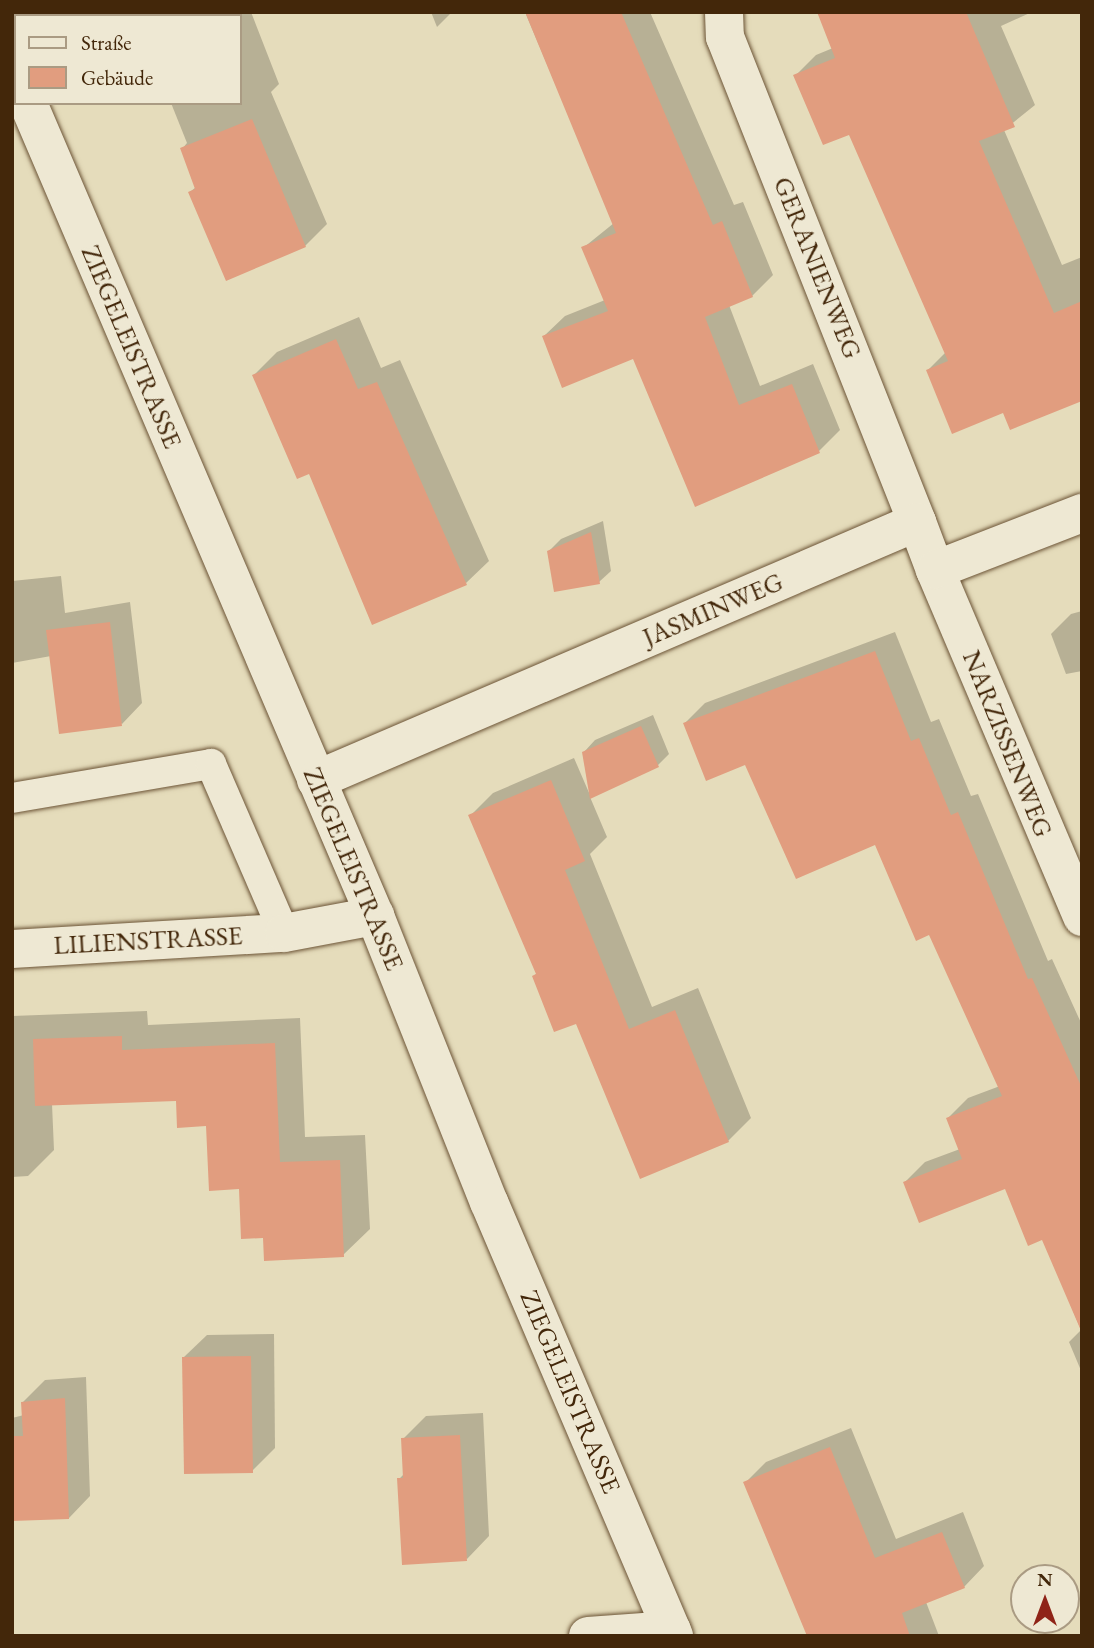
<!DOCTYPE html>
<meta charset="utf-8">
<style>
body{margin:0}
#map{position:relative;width:1094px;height:1648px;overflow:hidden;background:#e5dcbb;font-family:"EB Garamond",serif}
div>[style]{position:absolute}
.shadow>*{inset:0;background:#0003}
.building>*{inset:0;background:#e19d7f}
.roads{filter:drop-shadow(0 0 2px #6c5436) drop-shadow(0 0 2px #6c5436)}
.service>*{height:30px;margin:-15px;padding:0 15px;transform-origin:15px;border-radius:15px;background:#eee8d3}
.minor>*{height:38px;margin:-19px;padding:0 19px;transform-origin:19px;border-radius:19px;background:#eee8d3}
span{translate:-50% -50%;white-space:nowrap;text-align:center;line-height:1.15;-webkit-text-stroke:5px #eee8d3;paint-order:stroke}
.street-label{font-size:26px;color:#43270a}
.frame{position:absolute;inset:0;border:14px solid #43270a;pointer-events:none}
.legend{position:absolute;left:14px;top:14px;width:228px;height:91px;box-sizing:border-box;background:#eee8d3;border:2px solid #aa9b83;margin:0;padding:9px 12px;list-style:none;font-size:21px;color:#43270a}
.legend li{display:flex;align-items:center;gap:14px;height:35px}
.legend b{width:35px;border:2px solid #aa9b83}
.north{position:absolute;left:1010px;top:1564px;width:70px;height:70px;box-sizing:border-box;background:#eee8d3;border:2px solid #aa9b83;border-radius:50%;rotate:0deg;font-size:19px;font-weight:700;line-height:28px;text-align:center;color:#43270a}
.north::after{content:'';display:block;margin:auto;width:24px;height:32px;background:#8f2418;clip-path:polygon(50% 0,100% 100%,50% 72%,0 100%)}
</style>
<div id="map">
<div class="shadow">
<div style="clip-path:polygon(135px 12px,251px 12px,279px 84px,271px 92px,327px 224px,305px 246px,190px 192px,196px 187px,182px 149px,187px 143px,171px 103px,240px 103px,240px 16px)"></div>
<div style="clip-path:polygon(431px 12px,452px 12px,437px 27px)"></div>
<div style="clip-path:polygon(525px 12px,650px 12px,734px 205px,743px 202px,773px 275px,752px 296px,729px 305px,760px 386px,813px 364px,840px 430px,819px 451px,696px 504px,634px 357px,544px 336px,565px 316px,605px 300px,583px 248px,614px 223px)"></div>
<div style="clip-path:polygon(818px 12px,1032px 12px,1001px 26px,1035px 105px,1004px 130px,1062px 265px,1082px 257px,1082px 399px,1004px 411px,928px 370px,946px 352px,850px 132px,795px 76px,816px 55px,833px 48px)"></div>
<div style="clip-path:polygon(359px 317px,381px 368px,400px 360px,489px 561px,466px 583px,254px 375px,277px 352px)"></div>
<div style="clip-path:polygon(603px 521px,611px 571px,599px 582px,549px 551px,561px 539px)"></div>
<div style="clip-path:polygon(61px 576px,65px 613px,130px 602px,142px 703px,122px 724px,51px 656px,12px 663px,12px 581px)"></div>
<div style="clip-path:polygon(1082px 611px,1082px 671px,1066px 674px,1051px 634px,1071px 614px)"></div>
<div style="clip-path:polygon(895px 632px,931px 722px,939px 719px,971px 796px,978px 794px,1048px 961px,1052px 959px,1082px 1025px,1082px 1373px,1069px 1342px,1081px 1330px,1043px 1238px,1006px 1186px,905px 1182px,925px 1162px,960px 1149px,948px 1118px,968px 1098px,1000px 1086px,929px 933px,876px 843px,685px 723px,705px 703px)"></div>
<div style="clip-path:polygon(653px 715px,669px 754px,658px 765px,590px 797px,607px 837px,590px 854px,652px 1007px,698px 988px,751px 1118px,728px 1141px,577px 1021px,534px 976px,537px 973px,470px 816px,493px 793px,574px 758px,590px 795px,584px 752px,595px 740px)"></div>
<div style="clip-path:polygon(147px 1011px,148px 1025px,300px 1018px,305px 1137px,365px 1135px,370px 1229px,343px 1255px,265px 1236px,208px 1125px,178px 1100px,52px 1104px,54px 1150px,28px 1176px,12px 1177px,12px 1016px)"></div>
<div style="clip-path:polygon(274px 1334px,275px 1448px,252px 1471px,184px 1357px,207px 1335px)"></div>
<div style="clip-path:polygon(86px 1377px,90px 1496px,69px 1518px,12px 1519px,12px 1418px,24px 1415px,23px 1402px,45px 1380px)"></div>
<div style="clip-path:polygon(483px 1413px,489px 1536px,467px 1559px,399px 1479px,404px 1474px,403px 1439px,426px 1416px)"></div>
<div style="clip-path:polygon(851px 1428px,896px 1539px,963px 1512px,984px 1566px,964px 1587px,926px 1602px,939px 1636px,814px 1636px,745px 1483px,766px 1462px)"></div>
</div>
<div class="building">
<div style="clip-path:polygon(525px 12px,621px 12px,713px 225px,722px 221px,753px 297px,705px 317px,739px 405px,792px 384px,820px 453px,695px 507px,633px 359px,562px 388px,542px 336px,608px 311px,581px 247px,616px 233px)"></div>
<div style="clip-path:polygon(817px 12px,966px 12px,1015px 127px,979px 141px,1054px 313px,1082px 301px,1082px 401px,1010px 430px,1003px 413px,952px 434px,926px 370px,948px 361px,849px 135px,823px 145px,793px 75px,835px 58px)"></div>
<div style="clip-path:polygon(252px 119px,306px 247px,226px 281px,188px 192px,195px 189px,180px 148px)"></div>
<div style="clip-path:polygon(336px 339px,358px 389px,377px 382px,467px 585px,372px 625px,309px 474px,297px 479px,252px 375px)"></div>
<div style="clip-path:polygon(591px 532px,600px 584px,554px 592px,547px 551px)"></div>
<div style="clip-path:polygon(110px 622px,122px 726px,59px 734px,46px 630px)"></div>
<div style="clip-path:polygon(875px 651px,911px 741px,919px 738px,951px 815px,958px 812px,1028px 979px,1032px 978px,1082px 1088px,1082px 1333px,1042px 1240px,1028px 1246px,1005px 1189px,919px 1223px,903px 1182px,962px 1159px,946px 1118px,1002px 1096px,929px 935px,916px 941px,875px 845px,796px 879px,745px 765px,706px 781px,683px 723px)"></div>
<div style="clip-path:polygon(641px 726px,659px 767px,590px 799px,582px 752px)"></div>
<div style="clip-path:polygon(551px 780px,585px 861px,565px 870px,629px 1029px,675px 1010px,729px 1142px,640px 1179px,576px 1024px,554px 1032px,532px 976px,536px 974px,468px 815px)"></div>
<div style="clip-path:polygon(122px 1036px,122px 1050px,275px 1043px,280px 1162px,340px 1160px,344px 1257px,264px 1261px,263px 1238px,241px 1239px,239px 1189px,209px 1191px,206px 1126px,177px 1128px,176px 1101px,35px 1106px,33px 1039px)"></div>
<div style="clip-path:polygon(251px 1356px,253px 1473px,184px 1474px,182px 1357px)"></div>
<div style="clip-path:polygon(65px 1398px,69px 1519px,12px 1521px,12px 1436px,23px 1436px,21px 1402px)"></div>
<div style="clip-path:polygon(460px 1435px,467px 1561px,402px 1565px,397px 1478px,403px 1478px,401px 1438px)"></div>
<div style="clip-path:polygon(830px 1447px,875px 1558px,942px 1532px,965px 1588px,902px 1613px,910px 1636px,807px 1636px,743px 1482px)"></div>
</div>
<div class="roads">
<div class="service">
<div style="left:12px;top:798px;width:202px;rotate:-9.7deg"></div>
<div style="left:211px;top:764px;width:184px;rotate:66.6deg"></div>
</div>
<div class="minor">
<div style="left:724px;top:12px;width:25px;rotate:88deg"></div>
<div style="left:725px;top:37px;width:522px;rotate:68.4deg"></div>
<div style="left:12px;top:67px;width:9px;rotate:63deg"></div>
<div style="left:28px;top:103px;width:884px;rotate:66.89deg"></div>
<div style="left:375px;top:916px;width:308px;rotate:68.3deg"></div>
<div style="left:489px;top:1202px;width:472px;rotate:66.9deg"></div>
<div style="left:935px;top:570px;width:377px;rotate:67deg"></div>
<div style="left:316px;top:780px;width:654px;rotate:-23.23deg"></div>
<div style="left:917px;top:522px;width:51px;rotate:69.4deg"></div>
<div style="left:935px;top:570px;width:158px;rotate:-21.2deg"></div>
<div style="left:12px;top:949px;width:272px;rotate:-3.4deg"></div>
<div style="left:284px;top:933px;width:93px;rotate:-10.6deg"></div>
<div style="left:588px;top:1636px;width:84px;rotate:-4.1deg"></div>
</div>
</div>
<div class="street-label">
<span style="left:817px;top:268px;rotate:68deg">GERANIENWEG</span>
<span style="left:131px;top:347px;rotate:67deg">ZIEGELEISTRASSE</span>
<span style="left:713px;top:610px;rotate:-23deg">JASMINWEG</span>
<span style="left:1007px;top:744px;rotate:68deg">NARZISSENWEG</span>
<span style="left:353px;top:869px;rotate:67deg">ZIEGELEISTRASSE</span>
<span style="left:148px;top:941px;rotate:-3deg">LILIENSTRASSE</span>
<span style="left:570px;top:1392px;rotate:67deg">ZIEGELEISTRASSE</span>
</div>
<div class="frame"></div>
<ul class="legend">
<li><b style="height:9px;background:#eee8d3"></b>Straße</li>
<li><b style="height:19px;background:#e19d7f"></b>Gebäude</li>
</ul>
<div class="north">N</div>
</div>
